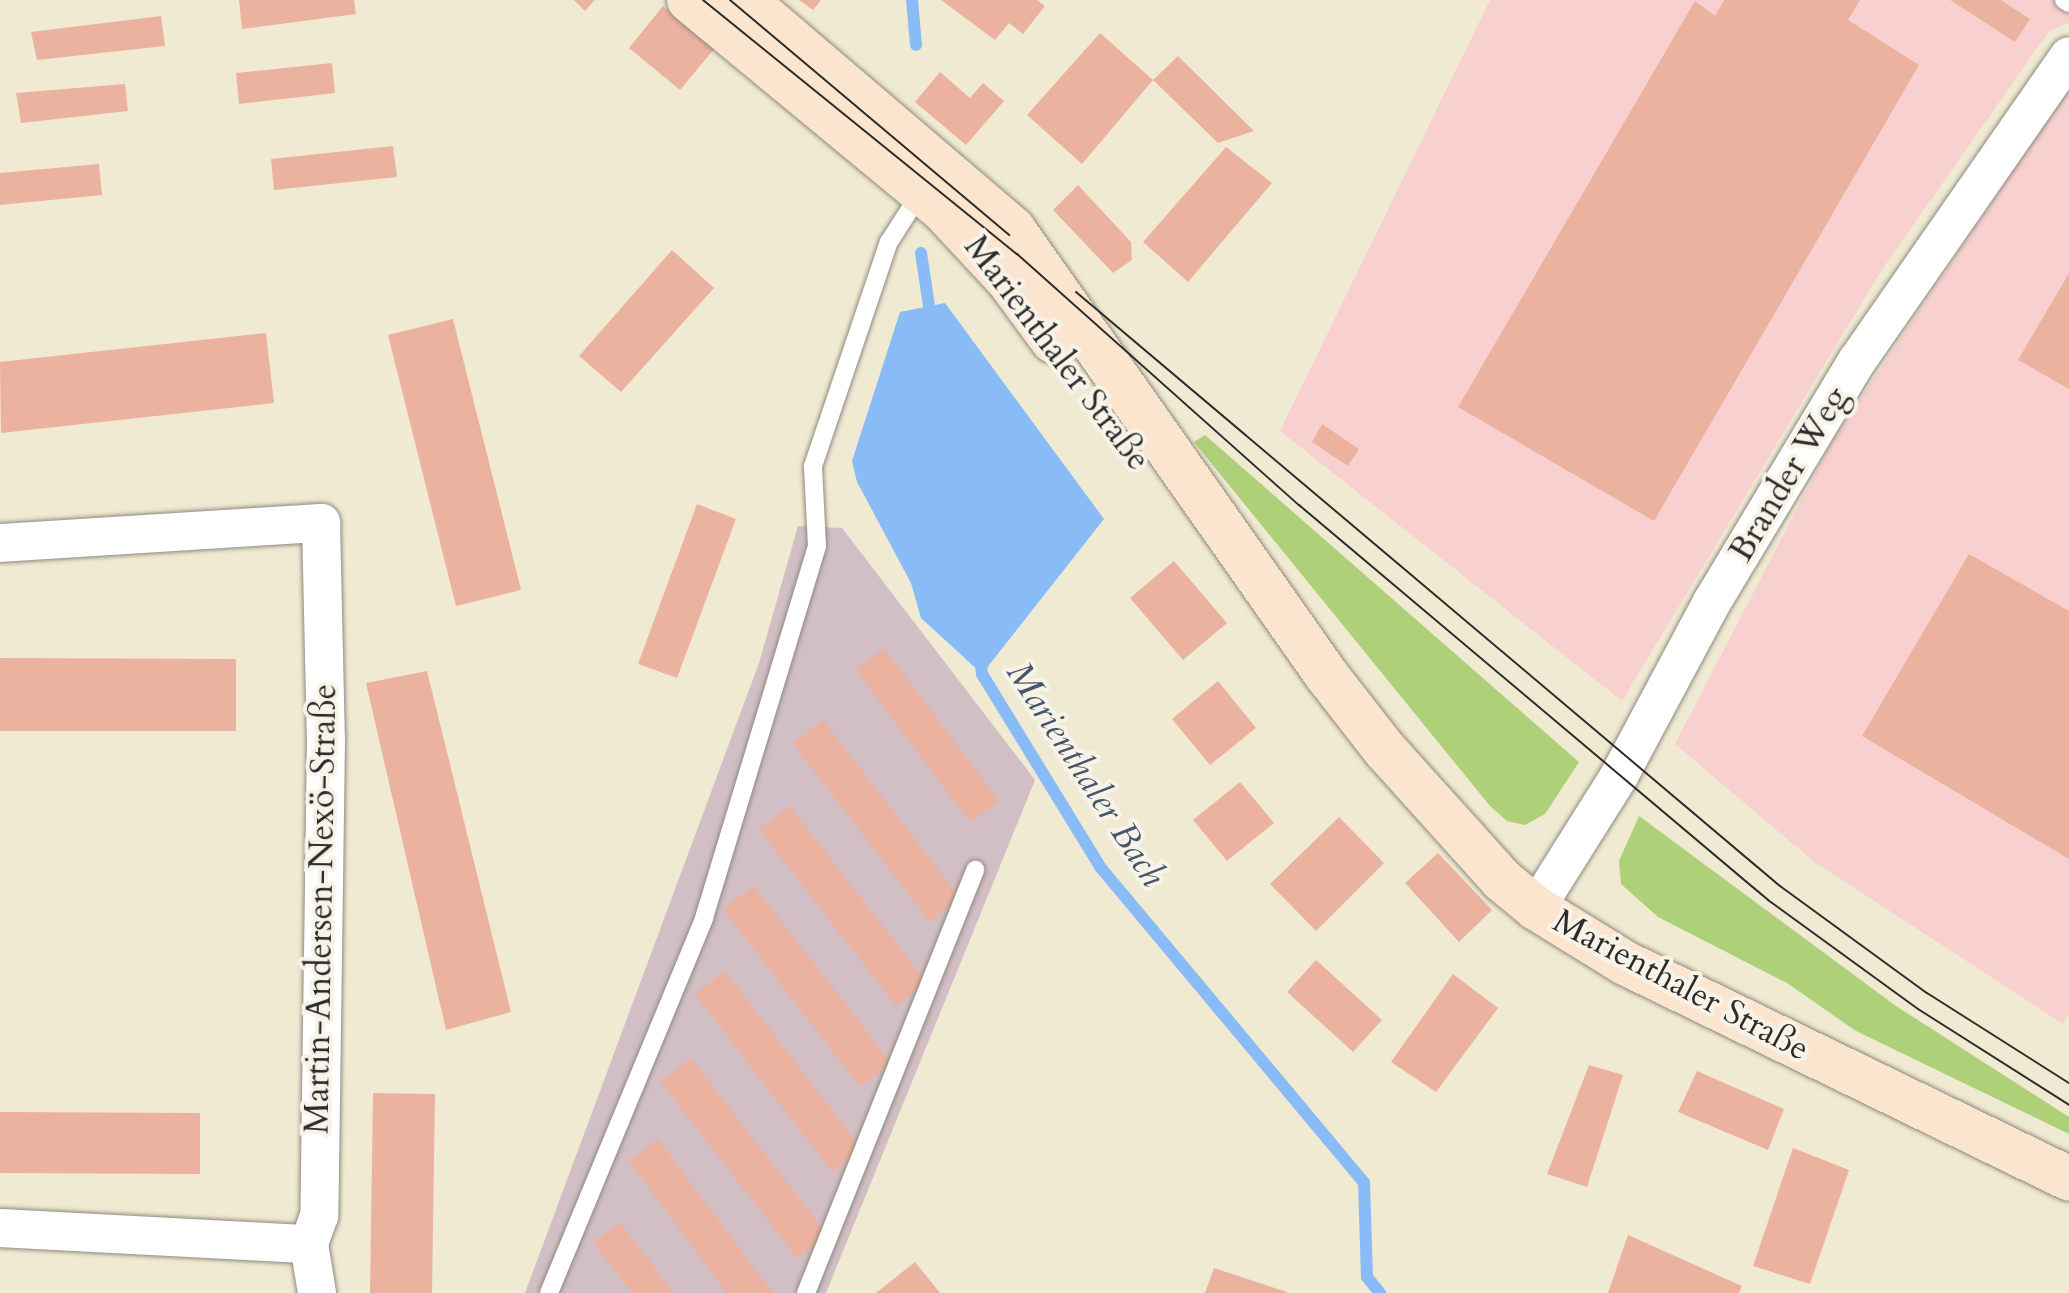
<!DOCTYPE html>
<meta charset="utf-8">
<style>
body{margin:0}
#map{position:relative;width:2069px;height:1293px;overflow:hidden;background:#f0ead3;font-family:Cardo,serif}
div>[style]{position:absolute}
.built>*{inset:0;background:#f7d0cf}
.industrial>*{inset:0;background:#d2bec5}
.green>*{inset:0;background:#add079}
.water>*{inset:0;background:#89bbf6}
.stream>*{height:12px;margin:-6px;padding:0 6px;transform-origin:6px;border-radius:6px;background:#89bbf6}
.building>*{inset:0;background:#ecb2a0}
.roads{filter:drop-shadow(0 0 2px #8e8a7f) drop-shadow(0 0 2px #8e8a7f)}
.service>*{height:18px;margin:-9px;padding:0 9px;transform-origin:9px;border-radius:9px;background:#fff}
.minor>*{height:38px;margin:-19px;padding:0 19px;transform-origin:19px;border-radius:19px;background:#fff}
.secondary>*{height:44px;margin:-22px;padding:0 22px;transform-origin:22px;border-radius:22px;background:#fbe5cf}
.tram>*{height:2px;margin:-1px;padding:0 1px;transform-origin:1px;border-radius:1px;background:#2b2b2b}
span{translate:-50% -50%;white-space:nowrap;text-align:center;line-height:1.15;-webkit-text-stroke:8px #f7f3e8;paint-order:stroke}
.street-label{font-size:34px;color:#2b2b2b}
.water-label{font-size:36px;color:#475668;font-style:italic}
</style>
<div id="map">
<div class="built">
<div style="clip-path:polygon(1490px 0,2069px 0,2069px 23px,2049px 31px,1879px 274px,1622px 701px,1280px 431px)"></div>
<div style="clip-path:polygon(2069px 87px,2069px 1013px,2063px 1024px,1813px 861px,1675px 744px,1832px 441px)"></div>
</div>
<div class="industrial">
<div style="clip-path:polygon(798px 526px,842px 528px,1035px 780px,826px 1293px,525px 1293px,759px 663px)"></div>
</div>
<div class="green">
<div style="clip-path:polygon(1205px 435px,1579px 762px,1545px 814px,1525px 825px,1507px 821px,1490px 806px,1194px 442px)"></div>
<div style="clip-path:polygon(1639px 816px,1896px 1006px,2069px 1117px,2069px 1134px,1856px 1031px,1787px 983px,1658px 917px,1621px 884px,1619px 861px)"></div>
</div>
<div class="water">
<div style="clip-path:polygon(945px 303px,1104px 519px,982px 674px,921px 618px,911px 583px,857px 482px,852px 461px,900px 312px)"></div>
</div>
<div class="stream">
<div style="left:912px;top:0;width:45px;rotate:84.9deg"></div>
<div style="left:921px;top:253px;width:67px;rotate:81.4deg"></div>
<div style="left:980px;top:658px;width:16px;rotate:83deg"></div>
<div style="left:982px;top:674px;width:228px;rotate:58.5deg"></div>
<div style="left:1101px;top:868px;width:410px;rotate:50.1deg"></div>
<div style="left:1364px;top:1182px;width:95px;rotate:88.2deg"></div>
<div style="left:1367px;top:1277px;width:21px;rotate:51deg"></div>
</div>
<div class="building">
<div style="clip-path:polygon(239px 0,354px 0,356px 14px,242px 29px)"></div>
<div style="clip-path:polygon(574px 0,595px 0,585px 11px)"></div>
<div style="clip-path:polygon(799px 0,821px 0,813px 10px)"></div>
<div style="clip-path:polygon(941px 0,1037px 0,1045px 6px,1023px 34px,1009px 23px,995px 40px)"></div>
<div style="clip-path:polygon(1724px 0,1860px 0,1848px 20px,1919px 65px,1654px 521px,1458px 407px,1695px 1px,1715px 16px)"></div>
<div style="clip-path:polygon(1950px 0,2001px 0,2030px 19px,2015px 42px)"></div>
<div style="clip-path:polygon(663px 6px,714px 49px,680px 90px,629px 48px)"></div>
<div style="clip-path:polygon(161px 16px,165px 46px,37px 60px,31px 32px)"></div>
<div style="clip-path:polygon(1100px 33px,1153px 80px,1082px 164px,1027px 115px)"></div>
<div style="clip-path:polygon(1178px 56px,1254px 131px,1218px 143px,1153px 80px)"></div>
<div style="clip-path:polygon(332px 63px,335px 93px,239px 104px,236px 73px)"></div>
<div style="clip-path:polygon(940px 72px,970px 98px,983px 83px,1004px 101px,966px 145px,915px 102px)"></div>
<div style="clip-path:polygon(125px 84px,128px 111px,21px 123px,16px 93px)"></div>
<div style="clip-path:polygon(393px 146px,397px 177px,274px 190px,271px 159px)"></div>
<div style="clip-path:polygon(1226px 147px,1272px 183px,1188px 282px,1143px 242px)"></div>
<div style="clip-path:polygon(99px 164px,102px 195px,0 205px,0 173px)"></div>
<div style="clip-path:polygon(1078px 185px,1131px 242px,1132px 260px,1113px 273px,1053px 210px)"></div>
<div style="clip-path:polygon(672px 250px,714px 288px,621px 392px,579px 356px)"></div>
<div style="clip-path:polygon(2069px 273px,2069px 389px,2018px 360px)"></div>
<div style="clip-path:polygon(453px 319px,521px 590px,456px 606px,388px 335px)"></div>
<div style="clip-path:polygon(266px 333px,274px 403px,1px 433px,0 362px)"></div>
<div style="clip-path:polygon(1322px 424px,1359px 449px,1348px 466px,1312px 442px)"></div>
<div style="clip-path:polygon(697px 504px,736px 519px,677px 678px,638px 664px)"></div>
<div style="clip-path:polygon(1969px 554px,2069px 611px,2069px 859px,1862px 736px)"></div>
<div style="clip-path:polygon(1174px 561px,1227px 623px,1183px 660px,1130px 598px)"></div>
<div style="clip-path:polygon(884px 648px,999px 801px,970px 822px,855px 669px)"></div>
<div style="clip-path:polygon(0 658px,236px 659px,236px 731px,0 731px)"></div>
<div style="clip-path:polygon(427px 671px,511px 1012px,446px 1030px,366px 683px)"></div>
<div style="clip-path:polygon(1218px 681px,1256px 728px,1210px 765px,1172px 719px)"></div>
<div style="clip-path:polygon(823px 720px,960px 898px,930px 922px,793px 744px)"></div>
<div style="clip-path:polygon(1240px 782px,1274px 823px,1227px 861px,1193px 820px)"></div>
<div style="clip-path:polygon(790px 806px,927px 983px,896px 1006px,759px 829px)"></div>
<div style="clip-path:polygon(1339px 817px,1384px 863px,1316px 931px,1270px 884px)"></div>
<div style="clip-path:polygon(1438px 853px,1492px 910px,1459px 942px,1405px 883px)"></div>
<div style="clip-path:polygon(754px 886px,891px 1063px,860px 1087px,723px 909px)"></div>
<div style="clip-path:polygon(1316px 960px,1382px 1020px,1353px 1052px,1287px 992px)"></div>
<div style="clip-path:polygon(725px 971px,862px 1149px,832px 1172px,695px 994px)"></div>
<div style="clip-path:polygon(1453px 974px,1498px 1008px,1436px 1092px,1391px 1062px)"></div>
<div style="clip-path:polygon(691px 1058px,828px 1236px,797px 1258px,660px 1081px)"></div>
<div style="clip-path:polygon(1589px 1065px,1623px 1075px,1587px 1187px,1547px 1174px)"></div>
<div style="clip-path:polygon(1697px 1071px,1784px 1109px,1768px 1150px,1678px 1112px)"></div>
<div style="clip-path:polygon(373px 1093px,435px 1094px,432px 1293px,370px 1293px)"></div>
<div style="clip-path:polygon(0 1112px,200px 1113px,200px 1174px,0 1173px)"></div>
<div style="clip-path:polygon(658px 1139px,773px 1293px,727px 1293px,629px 1161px)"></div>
<div style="clip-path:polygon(1793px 1148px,1849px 1170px,1810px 1284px,1753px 1266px)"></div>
<div style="clip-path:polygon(620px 1222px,674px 1293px,632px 1293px,593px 1242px)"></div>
<div style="clip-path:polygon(1628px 1235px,1742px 1286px,1739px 1293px,1608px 1293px)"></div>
<div style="clip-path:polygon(915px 1262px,940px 1293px,876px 1293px)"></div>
<div style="clip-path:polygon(1214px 1268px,1287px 1292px,1287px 1293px,1205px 1293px)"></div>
</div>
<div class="roads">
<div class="service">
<div style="left:2064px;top:0;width:6px;rotate:31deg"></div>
<div style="left:549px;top:1293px;width:406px;rotate:-67.5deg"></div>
<div style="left:704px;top:918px;width:389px;rotate:-73.1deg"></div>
<div style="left:817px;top:546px;width:80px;rotate:-92.9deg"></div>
<div style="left:813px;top:466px;width:237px;rotate:-71.3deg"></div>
<div style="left:889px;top:242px;width:59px;rotate:-57.4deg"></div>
<div style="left:806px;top:1293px;width:456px;rotate:-68.2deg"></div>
</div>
<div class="minor">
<div style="left:0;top:543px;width:322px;rotate:-3.6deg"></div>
<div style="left:321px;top:523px;width:217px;rotate:88.7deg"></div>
<div style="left:326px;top:740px;width:476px;rotate:90.8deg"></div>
<div style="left:319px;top:1216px;width:30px;rotate:110deg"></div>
<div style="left:309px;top:1244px;width:50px;rotate:80.7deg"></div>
<div style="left:1536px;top:908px;width:156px;rotate:-57.8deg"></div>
<div style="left:1619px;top:776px;width:197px;rotate:-61.9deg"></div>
<div style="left:1712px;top:602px;width:281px;rotate:-59deg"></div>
<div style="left:1857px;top:361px;width:371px;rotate:-55.2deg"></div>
<div style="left:0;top:1228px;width:309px;rotate:3deg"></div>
</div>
<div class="secondary">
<div style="left:689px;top:0;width:328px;rotate:39.6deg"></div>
<div style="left:942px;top:209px;width:97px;rotate:47.1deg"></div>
<div style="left:1008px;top:280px;width:76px;rotate:53.6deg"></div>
<div style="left:745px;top:0;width:353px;rotate:40.5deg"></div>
<div style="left:1013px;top:229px;width:543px;rotate:54.9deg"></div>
<div style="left:1325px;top:673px;width:98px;rotate:52.1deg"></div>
<div style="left:1385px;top:750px;width:175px;rotate:48deg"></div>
<div style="left:1502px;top:880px;width:44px;rotate:39.5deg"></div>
<div style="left:1536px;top:908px;width:105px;rotate:31.7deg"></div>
<div style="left:1625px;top:963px;width:494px;rotate:25.9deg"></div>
</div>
</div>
<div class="tram">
<div style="left:703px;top:0;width:404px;rotate:39deg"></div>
<div style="left:1017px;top:254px;width:378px;rotate:41.7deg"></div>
<div style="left:1299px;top:505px;width:613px;rotate:40.1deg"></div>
<div style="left:1768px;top:900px;width:185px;rotate:36deg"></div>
<div style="left:1918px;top:1009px;width:179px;rotate:32.4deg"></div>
<div style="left:730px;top:0;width:365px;rotate:40.1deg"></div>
<div style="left:1076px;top:292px;width:921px;rotate:40.16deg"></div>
<div style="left:1780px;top:886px;width:182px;rotate:36.1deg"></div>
<div style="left:1927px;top:993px;width:168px;rotate:32.4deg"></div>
</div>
<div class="street-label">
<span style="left:1057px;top:353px;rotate:53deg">Marienthaler Straße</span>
<span style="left:1789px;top:474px;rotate:-59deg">Brander Weg</span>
<span style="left:321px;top:909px;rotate:-89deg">Martin-Andersen-Nexö-Straße</span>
<span style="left:1681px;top:985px;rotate:28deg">Marienthaler Straße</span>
</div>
<div class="water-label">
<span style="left:1086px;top:774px;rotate:57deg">Marienthaler Bach</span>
</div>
</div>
